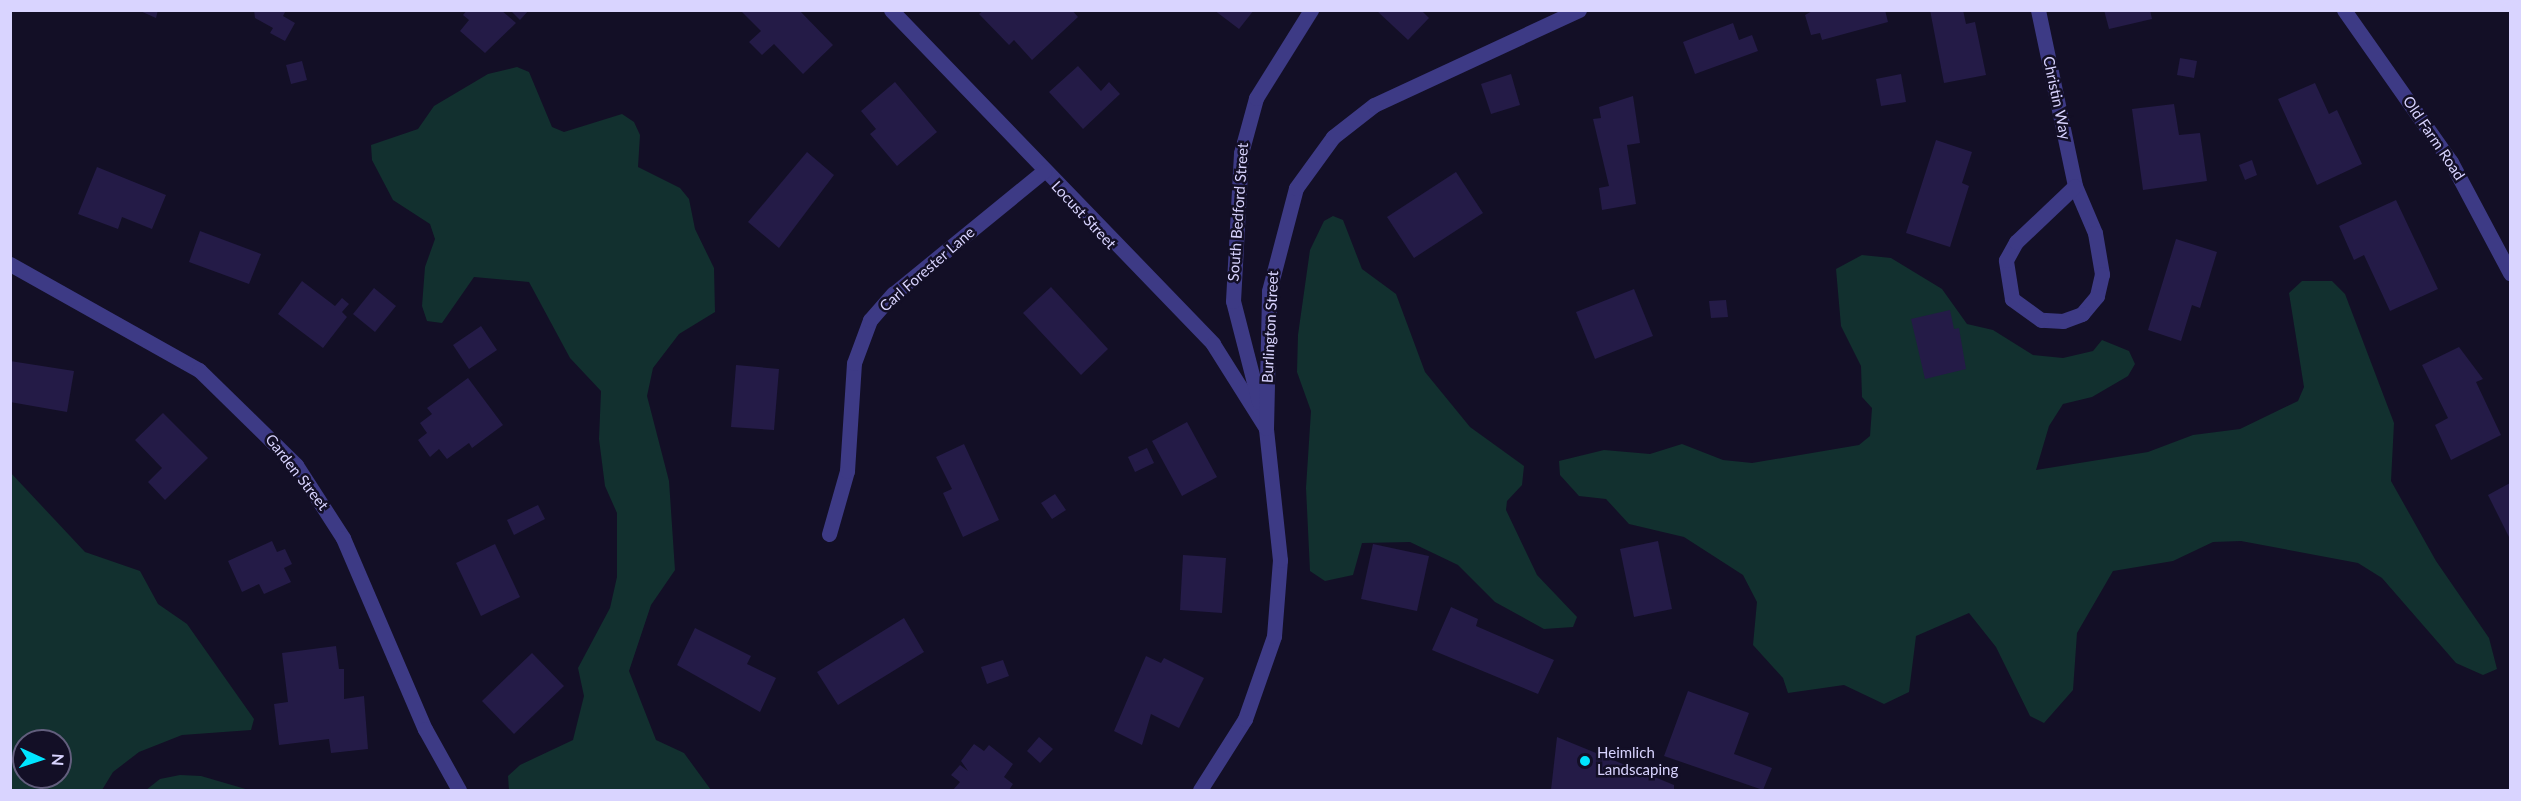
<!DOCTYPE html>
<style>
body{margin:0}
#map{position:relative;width:2521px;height:801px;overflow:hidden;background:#130f26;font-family:Lato,sans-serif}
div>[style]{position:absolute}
.green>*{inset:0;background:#12302f}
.building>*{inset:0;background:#241b47}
.minor>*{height:15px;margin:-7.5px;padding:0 7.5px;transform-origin:7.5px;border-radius:7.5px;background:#3d3a85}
.tertiary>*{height:15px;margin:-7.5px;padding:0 7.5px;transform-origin:7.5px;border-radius:7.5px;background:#3d3a85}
.dots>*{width:16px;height:16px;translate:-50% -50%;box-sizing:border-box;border:3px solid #130f26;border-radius:50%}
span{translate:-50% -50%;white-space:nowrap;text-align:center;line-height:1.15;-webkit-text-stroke:5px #130f26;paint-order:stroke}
.street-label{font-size:15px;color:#d9d4ff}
.poi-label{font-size:15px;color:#d9d4ff}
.left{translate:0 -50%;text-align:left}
.frame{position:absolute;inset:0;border:12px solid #d9d4ff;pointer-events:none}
.north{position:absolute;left:12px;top:729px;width:60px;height:60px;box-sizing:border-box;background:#130f26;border:2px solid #625e7d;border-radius:50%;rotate:93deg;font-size:16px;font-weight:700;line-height:24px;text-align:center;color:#d9d4ff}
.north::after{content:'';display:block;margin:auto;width:21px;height:27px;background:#00e5ff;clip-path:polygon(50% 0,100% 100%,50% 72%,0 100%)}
</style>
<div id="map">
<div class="green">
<div style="clip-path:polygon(517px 67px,529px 72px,552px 127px,564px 132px,622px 114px,634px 122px,640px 135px,638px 167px,680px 188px,689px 199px,695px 229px,714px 268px,715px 312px,679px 334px,653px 368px,647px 396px,669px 481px,675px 570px,651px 605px,629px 671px,656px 740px,684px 753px,711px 790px,509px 790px,508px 776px,520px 765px,573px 740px,584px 696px,578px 668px,610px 608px,617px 577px,617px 513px,605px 486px,599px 439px,601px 391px,570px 358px,529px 282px,474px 277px,442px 323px,427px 321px,422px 306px,425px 267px,435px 239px,430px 224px,393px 200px,372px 160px,371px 145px,418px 129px,434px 106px,488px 74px)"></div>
<div style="clip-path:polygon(1333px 216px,1343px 220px,1362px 269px,1396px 294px,1425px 372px,1470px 427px,1524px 466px,1522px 485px,1507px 501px,1506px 510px,1537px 575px,1577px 617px,1573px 627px,1544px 629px,1495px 602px,1458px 565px,1410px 542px,1362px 543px,1353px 575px,1325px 581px,1310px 571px,1306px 488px,1311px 411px,1297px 372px,1298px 335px,1310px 250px,1324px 221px)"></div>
<div style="clip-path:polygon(1862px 255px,1891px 258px,1942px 289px,1967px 324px,1993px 330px,2033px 355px,2063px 358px,2093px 351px,2102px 340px,2129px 351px,2135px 364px,2128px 376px,2092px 397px,2063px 404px,2049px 426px,2036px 470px,2148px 452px,2193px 435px,2240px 429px,2298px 401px,2304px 387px,2289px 293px,2302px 281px,2332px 281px,2345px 294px,2394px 423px,2391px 481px,2436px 561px,2489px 638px,2497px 669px,2483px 675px,2456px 663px,2382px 578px,2358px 563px,2241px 541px,2213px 542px,2173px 561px,2113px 571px,2077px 633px,2073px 690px,2044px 723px,2030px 716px,1996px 647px,1969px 613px,1916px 636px,1909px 692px,1884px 704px,1844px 685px,1788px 693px,1783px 678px,1753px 645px,1757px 602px,1743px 575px,1684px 537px,1629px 524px,1606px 499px,1579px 496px,1560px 475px,1559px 461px,1604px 450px,1650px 454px,1682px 444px,1723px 460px,1752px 463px,1859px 445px,1870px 436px,1872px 408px,1862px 397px,1861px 366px,1841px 326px,1836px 269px)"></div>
<div style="clip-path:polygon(evenodd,10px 472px,85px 552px,140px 571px,158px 604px,187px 624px,254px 719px,251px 730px,182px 735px,139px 752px,113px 772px,102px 790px,11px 790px,10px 472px,24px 741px,60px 741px,60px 777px,24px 777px,24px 741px)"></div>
<div style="clip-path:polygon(180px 775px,201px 776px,249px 790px,146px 790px,160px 779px)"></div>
</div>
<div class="building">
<div style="clip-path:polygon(138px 10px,158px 10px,156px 18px)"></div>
<div style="clip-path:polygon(254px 10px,286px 10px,283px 16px,295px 23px,285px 41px,270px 33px,273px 28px,255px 18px)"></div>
<div style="clip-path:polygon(467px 10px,501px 10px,516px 23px,485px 53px,460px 31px,469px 20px,463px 15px)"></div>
<div style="clip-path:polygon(510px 10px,529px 10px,520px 20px)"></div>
<div style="clip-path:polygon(740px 10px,799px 10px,833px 45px,803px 74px,774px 44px,762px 55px,749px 42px,761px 31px)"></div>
<div style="clip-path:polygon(984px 10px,1072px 10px,1078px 17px,1032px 60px,1014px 40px,1009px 45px,979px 14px)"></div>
<div style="clip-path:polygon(1214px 10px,1254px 10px,1239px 29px)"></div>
<div style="clip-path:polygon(1376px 10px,1421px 10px,1429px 18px,1408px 40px)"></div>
<div style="clip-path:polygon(1814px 10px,1885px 10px,1888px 22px,1822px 40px,1820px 33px,1811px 35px,1805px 15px)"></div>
<div style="clip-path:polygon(1930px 10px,1963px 10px,1966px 24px,1975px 22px,1986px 75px,1944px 83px)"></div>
<div style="clip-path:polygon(2104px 10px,2150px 10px,2152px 19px,2109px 29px)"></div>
<div style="clip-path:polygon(1733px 23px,1739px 40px,1752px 35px,1758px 51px,1695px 74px,1683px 42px)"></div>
<div style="clip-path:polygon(2180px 58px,2197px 61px,2194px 78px,2177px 75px)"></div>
<div style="clip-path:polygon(302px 61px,307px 80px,291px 84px,286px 65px)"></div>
<div style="clip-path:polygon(1078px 66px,1101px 91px,1109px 82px,1120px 94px,1083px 129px,1049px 92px)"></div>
<div style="clip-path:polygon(1511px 74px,1520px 105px,1491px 114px,1481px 84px)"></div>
<div style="clip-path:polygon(1901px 74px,1906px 102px,1881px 106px,1876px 79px)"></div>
<div style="clip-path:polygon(895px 82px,937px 132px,897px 166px,870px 134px,876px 129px,861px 111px)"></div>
<div style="clip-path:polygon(2315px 83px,2329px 114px,2337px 110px,2362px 164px,2317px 185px,2278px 99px)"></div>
<div style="clip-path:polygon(1633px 96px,1640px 143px,1627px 145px,1636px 204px,1602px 210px,1599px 188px,1609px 186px,1593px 119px,1601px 118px,1599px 107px)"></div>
<div style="clip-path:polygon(2174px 104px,2179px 135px,2200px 133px,2207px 181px,2143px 190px,2132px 109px)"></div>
<div style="clip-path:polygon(1936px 140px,1972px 152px,1962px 183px,1969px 186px,1950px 247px,1906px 233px)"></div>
<div style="clip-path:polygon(807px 152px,834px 175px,779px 248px,748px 222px)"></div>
<div style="clip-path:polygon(2252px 160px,2257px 175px,2245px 180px,2239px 165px)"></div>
<div style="clip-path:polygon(97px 167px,166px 195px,152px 229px,122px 217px,118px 229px,78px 214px)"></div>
<div style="clip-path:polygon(1456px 172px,1483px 213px,1414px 258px,1387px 217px)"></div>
<div style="clip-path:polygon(2396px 200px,2438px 289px,2390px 311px,2364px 255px,2354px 260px,2339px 226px)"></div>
<div style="clip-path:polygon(200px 231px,261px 254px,249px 284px,189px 262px)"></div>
<div style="clip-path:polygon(2176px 239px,2217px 252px,2200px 308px,2192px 305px,2181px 341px,2148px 330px)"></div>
<div style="clip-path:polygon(302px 281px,335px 306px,342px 298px,349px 304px,342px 312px,347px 317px,323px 348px,278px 314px)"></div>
<div style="clip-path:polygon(1051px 287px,1108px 349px,1081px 375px,1023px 313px)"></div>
<div style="clip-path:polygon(374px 288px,396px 306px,375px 332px,353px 314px)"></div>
<div style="clip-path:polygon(1634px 289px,1653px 336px,1595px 359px,1576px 312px)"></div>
<div style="clip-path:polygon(1726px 300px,1728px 317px,1711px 318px,1709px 301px)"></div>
<div style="clip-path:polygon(1950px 310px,1954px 329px,1959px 328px,1966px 369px,1925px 379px,1911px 319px)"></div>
<div style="clip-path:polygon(481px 326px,497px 350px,469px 369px,453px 345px)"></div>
<div style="clip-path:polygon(2459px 347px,2483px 379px,2476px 382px,2501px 435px,2451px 460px,2435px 425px,2448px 418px,2422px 365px)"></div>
<div style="clip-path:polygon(10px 361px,74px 371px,67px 412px,10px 402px)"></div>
<div style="clip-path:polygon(736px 365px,779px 369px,774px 430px,731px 427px)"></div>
<div style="clip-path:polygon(468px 378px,503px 425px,472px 448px,469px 443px,447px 459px,439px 449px,430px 457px,418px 440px,427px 433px,420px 423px,432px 414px,427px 408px)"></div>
<div style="clip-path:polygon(163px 413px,208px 458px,165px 500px,148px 482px,162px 468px,135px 440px)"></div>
<div style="clip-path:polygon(1187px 422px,1217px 477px,1182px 496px,1152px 441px)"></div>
<div style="clip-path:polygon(964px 444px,999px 520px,963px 537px,943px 493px,952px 489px,936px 457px)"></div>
<div style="clip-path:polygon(1147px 448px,1154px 463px,1135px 472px,1128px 457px)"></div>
<div style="clip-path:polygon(2510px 483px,2510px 539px,2488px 495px)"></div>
<div style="clip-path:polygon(1055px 494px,1066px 510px,1052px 519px,1041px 503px)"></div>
<div style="clip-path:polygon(538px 505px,545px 519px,514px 535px,507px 520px)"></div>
<div style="clip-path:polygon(272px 541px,277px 552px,285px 549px,292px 564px,284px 568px,291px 582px,264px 594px,259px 584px,242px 592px,228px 561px)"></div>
<div style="clip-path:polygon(1658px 541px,1672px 609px,1634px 617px,1620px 549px)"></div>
<div style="clip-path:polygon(495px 544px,520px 597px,481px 616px,456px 563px)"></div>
<div style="clip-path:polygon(1373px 544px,1429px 556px,1417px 611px,1361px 599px)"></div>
<div style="clip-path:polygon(1183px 555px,1226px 558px,1222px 613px,1180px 610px)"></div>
<div style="clip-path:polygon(1451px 607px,1478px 619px,1476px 626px,1554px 660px,1538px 694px,1432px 650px)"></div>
<div style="clip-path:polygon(904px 618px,924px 652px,838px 705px,817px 672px)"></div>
<div style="clip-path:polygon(695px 628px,751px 656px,747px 664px,776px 678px,760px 712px,677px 665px)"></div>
<div style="clip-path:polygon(336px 646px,339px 669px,344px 669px,344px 699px,364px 696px,368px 749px,331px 753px,329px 739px,279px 745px,274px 704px,288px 702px,282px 653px)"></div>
<div style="clip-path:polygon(532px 653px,564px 686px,514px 734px,482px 701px)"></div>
<div style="clip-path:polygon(1146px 656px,1161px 663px,1164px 658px,1204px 678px,1179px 728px,1151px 714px,1142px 745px,1114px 731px)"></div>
<div style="clip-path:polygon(1003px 660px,1009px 676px,987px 684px,981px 667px)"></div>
<div style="clip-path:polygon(1688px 691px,1749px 713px,1734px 754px,1772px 768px,1763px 790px,1664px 756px)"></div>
<div style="clip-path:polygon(1039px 737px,1053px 749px,1040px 763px,1027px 751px)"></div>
<div style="clip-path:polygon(1557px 737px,1674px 785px,1674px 790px,1551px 790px)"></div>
<div style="clip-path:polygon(974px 744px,984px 751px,989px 745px,1013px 764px,1004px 777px,1013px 784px,1009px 790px,953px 790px,960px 782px,951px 775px,960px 765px,968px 771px,961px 761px)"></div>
</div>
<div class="minor">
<div style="left:891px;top:10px;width:464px;rotate:46deg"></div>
<div style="left:1213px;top:344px;width:99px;rotate:57.8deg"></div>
<div style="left:2038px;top:10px;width:180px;rotate:78.1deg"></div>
<div style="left:2075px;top:186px;width:51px;rotate:66.9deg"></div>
<div style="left:2095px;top:233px;width:42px;rotate:80.3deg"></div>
<div style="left:2102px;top:274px;width:23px;rotate:103deg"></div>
<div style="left:2097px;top:296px;width:23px;rotate:130deg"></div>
<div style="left:2082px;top:314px;width:20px;rotate:160deg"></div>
<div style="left:2063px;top:321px;width:22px;rotate:-177deg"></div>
<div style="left:2041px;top:320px;width:36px;rotate:-144deg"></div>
<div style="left:2012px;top:299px;width:39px;rotate:-99deg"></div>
<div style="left:2006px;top:260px;width:21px;rotate:-61deg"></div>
<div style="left:2016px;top:242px;width:81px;rotate:-43.5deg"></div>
<div style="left:2344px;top:10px;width:186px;rotate:54.9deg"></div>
<div style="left:2451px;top:162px;width:126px;rotate:62deg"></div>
<div style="left:10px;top:264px;width:217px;rotate:29.3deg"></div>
<div style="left:199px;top:370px;width:136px;rotate:44.4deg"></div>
<div style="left:296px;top:465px;width:87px;rotate:57.2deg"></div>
<div style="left:343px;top:538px;width:208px;rotate:66.8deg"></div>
<div style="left:425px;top:729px;width:70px;rotate:60.9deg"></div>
<div style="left:1259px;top:402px;width:104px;rotate:-104.4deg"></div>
<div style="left:1233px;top:301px;width:148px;rotate:-86.9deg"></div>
<div style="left:1241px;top:153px;width:57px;rotate:-74.7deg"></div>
<div style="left:1256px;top:98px;width:104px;rotate:-58deg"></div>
<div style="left:829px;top:534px;width:66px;rotate:-74.1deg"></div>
<div style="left:847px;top:471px;width:108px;rotate:-86.3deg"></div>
<div style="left:854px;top:363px;width:46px;rotate:-69.6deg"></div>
<div style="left:870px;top:320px;width:35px;rotate:-49deg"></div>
<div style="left:893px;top:294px;width:195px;rotate:-39.2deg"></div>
</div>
<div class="tertiary">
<div style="left:1200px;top:790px;width:84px;rotate:-57.6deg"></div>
<div style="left:1245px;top:719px;width:88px;rotate:-70.7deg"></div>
<div style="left:1274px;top:636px;width:76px;rotate:-85.5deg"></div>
<div style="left:1280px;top:560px;width:133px;rotate:-96.1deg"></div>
<div style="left:1266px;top:428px;width:137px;rotate:-88.7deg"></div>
<div style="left:1269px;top:291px;width:106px;rotate:-75.3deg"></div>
<div style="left:1296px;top:188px;width:63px;rotate:-54deg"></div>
<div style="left:1333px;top:137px;width:52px;rotate:-38deg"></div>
<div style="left:1374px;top:105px;width:226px;rotate:-24.9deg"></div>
</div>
<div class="dots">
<div style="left:1585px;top:761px;background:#00e5ff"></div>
</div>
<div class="street-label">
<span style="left:2057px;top:98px;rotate:78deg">Christin Way</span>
<span style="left:2434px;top:138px;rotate:56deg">Old Farm Road</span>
<span style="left:1238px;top:212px;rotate:-86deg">South Bedford Street</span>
<span style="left:1084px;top:215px;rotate:47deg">Locust Street</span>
<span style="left:927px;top:269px;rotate:-41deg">Carl Forester Lane</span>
<span style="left:1270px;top:327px;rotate:-87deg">Burlington Street</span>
<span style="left:297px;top:472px;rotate:52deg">Garden Street</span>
</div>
<div class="poi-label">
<span class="left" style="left:1597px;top:761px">Heimlich<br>Landscaping</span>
</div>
<div class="frame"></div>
<div class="north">N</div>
</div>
